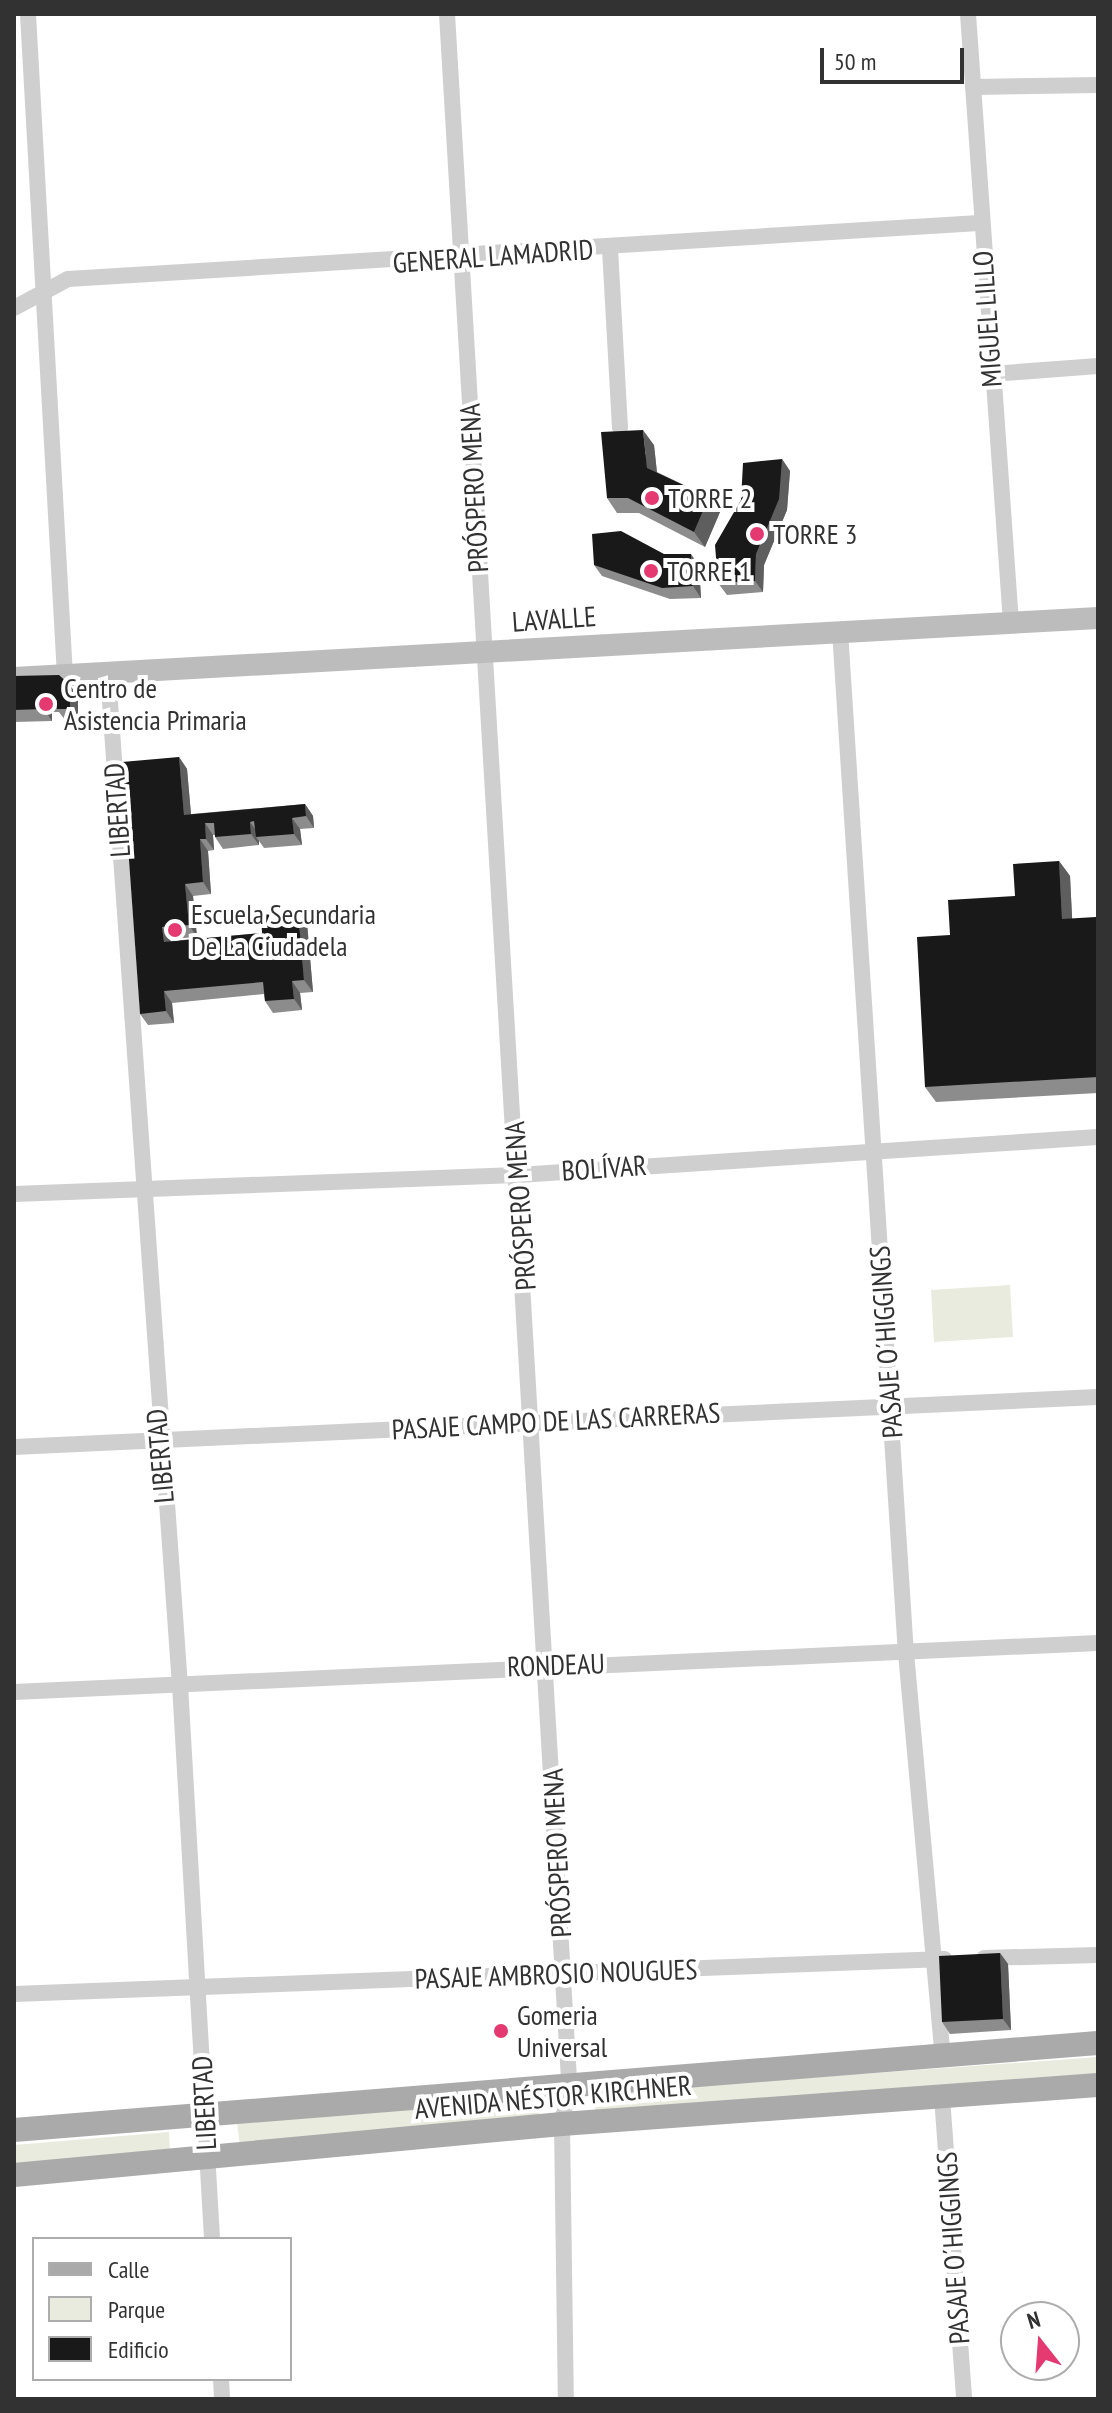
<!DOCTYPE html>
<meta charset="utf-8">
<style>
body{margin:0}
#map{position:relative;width:1112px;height:2413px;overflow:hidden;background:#fff;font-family:"PT Sans Narrow",sans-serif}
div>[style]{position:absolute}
.green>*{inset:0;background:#e9ebde}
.street>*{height:16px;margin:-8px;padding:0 8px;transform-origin:8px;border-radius:8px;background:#cfcfcf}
.secondary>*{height:22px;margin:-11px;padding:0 11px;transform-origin:11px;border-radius:11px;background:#bcbcbc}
.primary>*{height:24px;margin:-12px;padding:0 12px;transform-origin:12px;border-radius:12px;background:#aaa}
.wall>*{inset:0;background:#8c8c8c}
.shaded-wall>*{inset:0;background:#5e5e5e}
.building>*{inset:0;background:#191919}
.dots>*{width:22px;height:22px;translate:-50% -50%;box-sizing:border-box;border:4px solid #fff;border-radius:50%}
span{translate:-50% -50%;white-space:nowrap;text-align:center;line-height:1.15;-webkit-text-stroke:8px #fff;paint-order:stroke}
.street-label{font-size:28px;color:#323232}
.poi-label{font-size:28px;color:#323232}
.left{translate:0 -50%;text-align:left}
.frame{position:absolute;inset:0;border:16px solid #323232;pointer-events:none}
.legend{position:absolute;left:32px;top:2237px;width:260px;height:144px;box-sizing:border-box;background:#fff;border:2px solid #adadad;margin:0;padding:10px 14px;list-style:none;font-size:24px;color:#323232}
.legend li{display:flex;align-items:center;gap:16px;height:40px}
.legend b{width:40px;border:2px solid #adadad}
.north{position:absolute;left:1000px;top:2301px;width:80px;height:80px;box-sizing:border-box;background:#fff;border:2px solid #adadad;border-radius:50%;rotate:343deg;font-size:22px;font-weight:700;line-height:32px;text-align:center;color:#323232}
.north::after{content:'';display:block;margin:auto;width:28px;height:36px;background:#e53971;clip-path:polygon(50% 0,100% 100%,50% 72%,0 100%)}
.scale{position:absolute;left:820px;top:48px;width:144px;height:36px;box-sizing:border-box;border:4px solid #323232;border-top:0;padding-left:10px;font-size:24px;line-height:28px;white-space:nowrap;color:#323232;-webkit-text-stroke:6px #fff;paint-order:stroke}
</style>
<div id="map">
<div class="green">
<div style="clip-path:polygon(1010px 1285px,1013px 1337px,934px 1342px,931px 1290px)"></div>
<div style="clip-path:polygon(1098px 2057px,1098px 2078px,595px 2113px,596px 2093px)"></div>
<div style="clip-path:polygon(539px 2097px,539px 2121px,240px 2147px,237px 2122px)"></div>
<div style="clip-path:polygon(169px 2132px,170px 2154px,14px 2169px,14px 2145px)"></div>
</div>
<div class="street">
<div style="left:28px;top:14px;width:663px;rotate:86.8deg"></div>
<div style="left:447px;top:14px;width:2071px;rotate:86.62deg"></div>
<div style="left:569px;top:2081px;width:44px;rotate:99.2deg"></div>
<div style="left:562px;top:2124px;width:275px;rotate:89.2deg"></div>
<div style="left:968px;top:14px;width:611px;rotate:85.96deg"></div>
<div style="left:973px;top:87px;width:125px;rotate:-0.9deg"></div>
<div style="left:610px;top:249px;width:179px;rotate:86.8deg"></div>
<div style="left:14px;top:308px;width:61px;rotate:-28.2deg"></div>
<div style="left:68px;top:279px;width:913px;rotate:-3.52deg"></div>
<div style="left:991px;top:374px;width:107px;rotate:-4.3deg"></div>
<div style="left:840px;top:631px;width:1024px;rotate:86.31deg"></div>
<div style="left:906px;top:1653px;width:401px;rotate:84.8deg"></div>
<div style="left:108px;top:674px;width:1014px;rotate:85.93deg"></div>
<div style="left:180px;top:1685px;width:555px;rotate:86.69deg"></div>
<div style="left:14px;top:1194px;width:504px;rotate:-2.16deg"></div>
<div style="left:518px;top:1175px;width:581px;rotate:-3.75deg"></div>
<div style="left:14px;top:1447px;width:1085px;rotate:-2.64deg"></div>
<div style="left:14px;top:1692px;width:1085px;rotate:-2.59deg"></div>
<div style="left:984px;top:1958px;width:114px;rotate:-1.5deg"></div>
<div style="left:14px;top:1994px;width:931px;rotate:-2.16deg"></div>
<div style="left:942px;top:2097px;width:303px;rotate:85.8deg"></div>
<div style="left:221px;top:2379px;width:20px;rotate:87deg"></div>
</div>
<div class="secondary">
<div style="left:14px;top:678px;width:1086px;rotate:-3.17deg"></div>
</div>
<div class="primary">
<div style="left:14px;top:2130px;width:1087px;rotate:-4.59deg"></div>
<div style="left:14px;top:2175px;width:550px;rotate:-5.32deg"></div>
<div style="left:562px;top:2124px;width:537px;rotate:-4.16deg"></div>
</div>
<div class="wall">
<div style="clip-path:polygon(654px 445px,657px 472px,709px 497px,720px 512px,705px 547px,639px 513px,617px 513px,607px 498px)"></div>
<div style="clip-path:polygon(782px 459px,790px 471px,787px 510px,764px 565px,763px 592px,727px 595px,718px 583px)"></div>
<div style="clip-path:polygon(664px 554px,699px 566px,701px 598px,670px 599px,602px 576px,594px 565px)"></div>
<div style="clip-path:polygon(14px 676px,78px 697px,78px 720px,65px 720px,59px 712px,52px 712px,52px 721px,14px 722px)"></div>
<div style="clip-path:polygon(179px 757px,187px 769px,191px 814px,305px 804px,313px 816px,314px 828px,300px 829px,302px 845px,264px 848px,259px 841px,259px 845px,223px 849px,215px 837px,215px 835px,213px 835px,214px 850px,208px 851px,211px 894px,193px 896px,197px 937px,170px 939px,171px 941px,262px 933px,298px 912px,307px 923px,313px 992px,300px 993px,302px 1010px,273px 1013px,265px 1001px,264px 994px,172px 1003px,174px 1023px,148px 1025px,140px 1014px)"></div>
<div style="clip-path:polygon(1059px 861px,1070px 876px,1072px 919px,1098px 920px,1098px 1093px,936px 1102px,925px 1087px,950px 935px,1015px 896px)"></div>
<div style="clip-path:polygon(1000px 1953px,1008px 1964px,1011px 2030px,950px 2034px,942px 2022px)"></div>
</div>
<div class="shaded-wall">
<div style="clip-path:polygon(643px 430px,654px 445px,658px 483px,647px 468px)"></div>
<div style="clip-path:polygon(782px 459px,790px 471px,787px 510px,764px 565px,763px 592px,755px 581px,756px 554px)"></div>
<div style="clip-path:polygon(709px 497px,720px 512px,705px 547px,694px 532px)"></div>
<div style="clip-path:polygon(691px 554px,699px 566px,701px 598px,693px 586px)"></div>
<div style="clip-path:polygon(70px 685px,78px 697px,78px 720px,70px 709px)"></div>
<div style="clip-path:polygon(44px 701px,52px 712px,52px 721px,44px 709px)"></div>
<div style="clip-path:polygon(179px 757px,187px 769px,192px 826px,184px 815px)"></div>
<div style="clip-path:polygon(305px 804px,313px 816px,314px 828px,306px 816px)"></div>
<div style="clip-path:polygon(292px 818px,300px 829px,302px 845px,294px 834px)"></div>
<div style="clip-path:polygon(250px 822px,258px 833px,256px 837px,259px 841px,259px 845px,251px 834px)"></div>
<div style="clip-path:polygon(205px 823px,213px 835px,214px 850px,206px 839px)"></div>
<div style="clip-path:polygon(200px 839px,208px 851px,211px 894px,203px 882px)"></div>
<div style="clip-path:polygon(1059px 861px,1070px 876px,1073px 935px,1062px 919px)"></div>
<div style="clip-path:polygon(185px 884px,193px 896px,197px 937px,189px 925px)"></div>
<div style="clip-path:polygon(298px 912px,307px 923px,313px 992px,304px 980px)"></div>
<div style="clip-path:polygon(1096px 917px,1098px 920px,1098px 957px)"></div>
<div style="clip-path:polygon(162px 927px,170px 939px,172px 953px,164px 942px)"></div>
<div style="clip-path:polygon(292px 981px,300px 993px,302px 1010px,294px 999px)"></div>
<div style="clip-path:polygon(164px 991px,172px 1003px,174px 1023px,166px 1011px)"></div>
<div style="clip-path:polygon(1000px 1953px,1008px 1964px,1011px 2030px,1003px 2019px)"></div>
</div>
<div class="building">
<div style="clip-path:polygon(643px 430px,647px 468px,709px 497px,694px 532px,628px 498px,607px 498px,601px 432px)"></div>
<div style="clip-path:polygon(782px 459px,779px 499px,756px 554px,755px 581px,718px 583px,715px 545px,741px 500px,743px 463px)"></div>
<div style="clip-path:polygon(621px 531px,664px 554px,691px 554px,693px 586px,662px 588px,594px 565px,592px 534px)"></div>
<div style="clip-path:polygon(59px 675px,70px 685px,70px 709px,57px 709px,57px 700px,44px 701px,44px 709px,14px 710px,14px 676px)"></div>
<div style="clip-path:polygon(179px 757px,184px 815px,305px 804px,306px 816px,292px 818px,294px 834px,256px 837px,254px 821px,250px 822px,251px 834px,215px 837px,214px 823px,205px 823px,206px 839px,200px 839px,203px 882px,185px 884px,189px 925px,162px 927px,164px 942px,262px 933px,261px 915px,298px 912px,304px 980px,292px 981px,294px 999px,265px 1001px,263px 982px,164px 991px,166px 1011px,140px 1014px,122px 762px)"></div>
<div style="clip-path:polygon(1059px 861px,1062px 919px,1096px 917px,1098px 957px,1098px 1077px,925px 1087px,917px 937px,950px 935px,948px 900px,1015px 896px,1013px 864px)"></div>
<div style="clip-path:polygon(1000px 1953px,1003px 2019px,942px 2022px,939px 1956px)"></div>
</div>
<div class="dots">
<div style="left:652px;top:498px;background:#e53971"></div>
<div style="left:757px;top:534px;background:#e53971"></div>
<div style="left:651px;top:571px;background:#e53971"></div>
<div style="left:46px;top:704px;background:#e53971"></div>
<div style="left:175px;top:930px;background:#e53971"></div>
<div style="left:501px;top:2031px;background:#e53971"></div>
</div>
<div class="street-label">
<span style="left:493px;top:256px;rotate:-4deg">GENERAL LAMADRID</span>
<span style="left:987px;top:319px;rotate:-94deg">MIGUEL LILLO</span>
<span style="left:474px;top:488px;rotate:-93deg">PRÓSPERO MENA</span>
<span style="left:554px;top:619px;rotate:-4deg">LAVALLE</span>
<span style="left:117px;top:810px;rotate:-94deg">LIBERTAD</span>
<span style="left:604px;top:1168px;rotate:-4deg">BOLÍVAR</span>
<span style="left:520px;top:1206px;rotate:-94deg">PRÓSPERO MENA</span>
<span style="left:886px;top:1342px;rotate:-94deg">PASAJE O´HIGGINGS</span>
<span style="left:556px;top:1421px;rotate:-3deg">PASAJE CAMPO DE LAS CARRERAS</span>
<span style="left:160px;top:1456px;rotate:-95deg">LIBERTAD</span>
<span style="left:556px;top:1665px;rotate:-2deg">RONDEAU</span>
<span style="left:557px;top:1853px;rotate:-93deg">PRÓSPERO MENA</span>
<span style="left:556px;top:1974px;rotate:-2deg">PASAJE AMBROSIO NOUGUES</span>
<span style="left:553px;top:2097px;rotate:-5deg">AVENIDA NÉSTOR KIRCHNER</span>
<span style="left:204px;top:2103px;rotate:-93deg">LIBERTAD</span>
<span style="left:953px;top:2248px;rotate:-94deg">PASAJE O´HIGGINGS</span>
</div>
<div class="poi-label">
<span class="left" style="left:668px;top:498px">TORRE 2</span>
<span class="left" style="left:773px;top:534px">TORRE 3</span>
<span class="left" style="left:667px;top:571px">TORRE 1</span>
<span class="left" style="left:64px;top:704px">Centro de<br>Asistencia Primaria</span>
<span class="left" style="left:191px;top:930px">Escuela Secundaria<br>De La Ciudadela</span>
<span class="left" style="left:517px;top:2031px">Gomeria<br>Universal</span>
</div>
<div class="frame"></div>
<ul class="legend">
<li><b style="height:10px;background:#aaa"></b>Calle</li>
<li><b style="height:22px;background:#e9ebde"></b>Parque</li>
<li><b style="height:22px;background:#191919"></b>Edificio</li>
</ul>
<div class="north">N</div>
<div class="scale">50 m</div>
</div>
